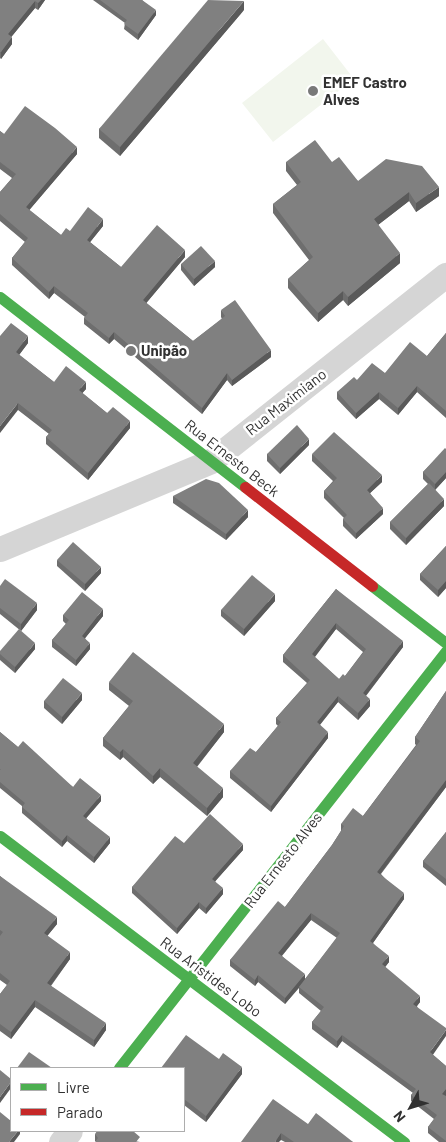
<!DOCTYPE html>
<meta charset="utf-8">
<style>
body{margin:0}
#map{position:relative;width:446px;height:1142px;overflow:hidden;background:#fff;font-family:Barlow,sans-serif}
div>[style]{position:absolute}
.green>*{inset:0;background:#f2f6ed}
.street>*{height:25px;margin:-12.5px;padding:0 12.5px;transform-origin:12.5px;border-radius:12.5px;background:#d5d5d5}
.fast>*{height:11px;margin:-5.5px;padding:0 5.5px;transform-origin:5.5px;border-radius:5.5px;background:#4caf50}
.jam>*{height:11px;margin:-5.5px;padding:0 5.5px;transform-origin:5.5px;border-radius:5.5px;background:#c62828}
.wall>*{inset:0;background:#6e6e6e}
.shaded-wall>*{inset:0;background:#5a5a5a}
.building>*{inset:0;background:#808080}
.dots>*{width:14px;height:14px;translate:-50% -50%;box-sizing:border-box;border:2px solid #fff;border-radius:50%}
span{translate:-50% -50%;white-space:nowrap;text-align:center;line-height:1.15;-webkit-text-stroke:5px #fff;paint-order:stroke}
.poi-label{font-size:15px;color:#313131;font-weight:700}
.left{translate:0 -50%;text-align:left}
.street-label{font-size:15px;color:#313131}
.legend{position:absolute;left:10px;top:1067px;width:175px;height:65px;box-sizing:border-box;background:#fff;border:1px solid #adadad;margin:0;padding:6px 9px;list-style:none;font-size:15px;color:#313131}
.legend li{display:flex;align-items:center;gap:10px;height:25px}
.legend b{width:25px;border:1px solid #adadad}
.north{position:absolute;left:386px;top:1082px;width:50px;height:50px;-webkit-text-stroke:4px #fff;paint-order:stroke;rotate:231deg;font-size:14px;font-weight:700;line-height:20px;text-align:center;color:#313131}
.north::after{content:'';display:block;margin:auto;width:18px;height:22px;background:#313131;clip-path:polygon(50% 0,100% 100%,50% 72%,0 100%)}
</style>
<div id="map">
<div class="green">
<div style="clip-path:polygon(323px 39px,354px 79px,273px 142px,242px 103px)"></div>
</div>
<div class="street">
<div style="left:0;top:549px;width:229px;rotate:-22.6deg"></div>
<div style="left:211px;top:461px;width:300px;rotate:-38.4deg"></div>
<div style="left:61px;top:1142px;width:14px;rotate:-51deg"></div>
</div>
<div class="fast">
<div style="left:0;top:297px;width:310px;rotate:37.8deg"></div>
<div style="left:372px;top:586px;width:93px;rotate:37.6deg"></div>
<div style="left:0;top:836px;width:507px;rotate:37.14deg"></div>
<div style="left:119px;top:1068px;width:530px;rotate:-51.9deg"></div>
</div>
<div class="jam">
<div style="left:245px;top:487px;width:161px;rotate:37.9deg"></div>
</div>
<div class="wall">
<div style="clip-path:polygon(0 0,45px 0,38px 10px,35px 8px,11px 37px,12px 44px,1px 59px,0 58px)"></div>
<div style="clip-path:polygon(93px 0,142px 0,156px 15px,138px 40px,124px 29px,125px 23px)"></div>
<div style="clip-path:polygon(244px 10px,120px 156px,99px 138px,99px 129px)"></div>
<div style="clip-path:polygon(0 131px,4px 134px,77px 154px,29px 210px,61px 235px,70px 231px,103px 226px,90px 242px,121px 267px,185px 257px,146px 303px,193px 341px,222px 319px,221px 317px,221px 310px,271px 357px,232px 386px,227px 380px,202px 414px,114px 339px,109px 344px,84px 324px,84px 318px,85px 317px,54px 293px,49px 299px,12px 265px,12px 258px,25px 242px,0 221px,0 192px,12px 178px,0 169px)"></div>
<div style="clip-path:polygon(286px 162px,332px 162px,358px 181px,439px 196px,416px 212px,409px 201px,378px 225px,400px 263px,348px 306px,343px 300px,318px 322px,288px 288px,288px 279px,309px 260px,273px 213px,273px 204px,297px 185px,286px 171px)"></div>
<div style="clip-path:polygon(181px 264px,215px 267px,194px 286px,181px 270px)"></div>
<div style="clip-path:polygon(446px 333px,446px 418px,417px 392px,398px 415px,379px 399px,356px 419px,337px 399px,337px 392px,357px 380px,385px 373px,427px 356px)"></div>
<div style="clip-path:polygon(0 336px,28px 343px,19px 355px,54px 382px,86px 389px,82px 393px,107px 413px,130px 428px,88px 480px,46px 444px,46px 437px,49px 434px,18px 410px)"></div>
<div style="clip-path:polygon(309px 445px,280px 474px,267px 461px,267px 454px)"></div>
<div style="clip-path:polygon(446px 449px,446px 478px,435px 490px,444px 506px,406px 545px,390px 529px,390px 522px,428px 484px,423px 479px,423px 472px)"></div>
<div style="clip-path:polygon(312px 454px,382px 482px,370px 493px,383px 514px,356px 539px,343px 526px,343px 519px,344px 518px,324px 498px,324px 491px,333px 481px,312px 461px)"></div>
<div style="clip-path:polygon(173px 496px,248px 517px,226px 540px,173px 503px)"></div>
<div style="clip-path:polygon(446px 546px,446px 588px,438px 597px,420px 580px,420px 574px)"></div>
<div style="clip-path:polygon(57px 560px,101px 573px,85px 591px,57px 566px)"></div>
<div style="clip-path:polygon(0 586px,37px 610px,21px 631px,0 614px)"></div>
<div style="clip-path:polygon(evenodd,336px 589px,403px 647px,366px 696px,370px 706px,358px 720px,338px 702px,320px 725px,328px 738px,271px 812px,230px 778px,230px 771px,256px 752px,278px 726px,276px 724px,276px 718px,307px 683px,283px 662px,283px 655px,336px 589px,336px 629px,363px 652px,345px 676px,339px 679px,314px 657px,336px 629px)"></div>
<div style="clip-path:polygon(275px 601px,244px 636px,221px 616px,221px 610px)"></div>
<div style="clip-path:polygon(63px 615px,103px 616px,85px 638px,90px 649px,76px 666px,52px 647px,52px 640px,66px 624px,63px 621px)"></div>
<div style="clip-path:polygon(35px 649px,15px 673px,0 660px,0 651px)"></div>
<div style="clip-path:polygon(109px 682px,224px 732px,197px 767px,223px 797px,207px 816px,160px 777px,153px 784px,123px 757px,120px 760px,103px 746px,103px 738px,129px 706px,109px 690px)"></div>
<div style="clip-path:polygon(evenodd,446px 691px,446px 787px,381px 874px,404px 899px,373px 943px,389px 962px,385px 967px,420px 1002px,417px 1006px,433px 1055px,446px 1066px,446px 1142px,439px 1142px,428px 1133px,428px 1127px,434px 1119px,411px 1101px,411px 1095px,413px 1093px,342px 1041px,337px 1048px,312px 1029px,312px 1022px,321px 1011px,299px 993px,299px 988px,285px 1004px,258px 982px,255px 986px,230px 966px,230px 960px,285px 907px,332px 845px,341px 831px,341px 824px,363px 816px,416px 745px,415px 744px,415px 737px,446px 691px,311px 920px,337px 938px,305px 979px,282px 956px,311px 920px)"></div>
<div style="clip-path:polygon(82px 700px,62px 724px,44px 708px,44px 701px)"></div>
<div style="clip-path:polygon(0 732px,18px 747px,73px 787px,101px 801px,86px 818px,110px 843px,94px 863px,67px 841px,62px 847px,22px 813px,22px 806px,0 788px)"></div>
<div style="clip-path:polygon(446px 832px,446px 886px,423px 867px,423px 861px)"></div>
<div style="clip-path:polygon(184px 843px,243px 850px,215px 881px,223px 894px,206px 914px,199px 908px,177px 934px,132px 893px,132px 887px)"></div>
<div style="clip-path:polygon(0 876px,57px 924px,47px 936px,70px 959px,51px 986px,106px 1030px,94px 1047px,35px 1007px,11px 1039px,0 1031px,0 994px,7px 985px,0 980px)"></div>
<div style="clip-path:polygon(219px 1059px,242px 1074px,206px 1122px,184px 1105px,184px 1068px)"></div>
<div style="clip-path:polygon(308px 1124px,353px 1142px,285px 1142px,281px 1140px,241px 1142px)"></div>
<div style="clip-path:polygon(95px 1134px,140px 1142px,95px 1141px)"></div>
</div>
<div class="shaded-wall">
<div style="clip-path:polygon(41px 0,45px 0,38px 10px,38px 3px)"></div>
<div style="clip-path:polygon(35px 1px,35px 8px,8px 41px,8px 34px)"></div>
<div style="clip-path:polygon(244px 1px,244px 10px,120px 156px,120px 147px)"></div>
<div style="clip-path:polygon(156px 10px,156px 15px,138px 40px,138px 34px)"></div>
<div style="clip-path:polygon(12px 37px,12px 44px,1px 59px,1px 52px)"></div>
<div style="clip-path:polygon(77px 147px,77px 154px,26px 214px,26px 207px)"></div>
<div style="clip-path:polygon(439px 187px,439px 196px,416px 212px,416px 203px)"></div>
<div style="clip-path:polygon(409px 192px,409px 201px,374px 228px,374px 219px)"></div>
<div style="clip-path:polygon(103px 219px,103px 226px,87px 246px,87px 240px)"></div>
<div style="clip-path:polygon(185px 250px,185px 257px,143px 307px,143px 300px)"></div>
<div style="clip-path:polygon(400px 253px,400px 263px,348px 306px,348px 297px)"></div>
<div style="clip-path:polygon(215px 261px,215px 267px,194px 286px,194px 279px)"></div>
<div style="clip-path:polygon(54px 286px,54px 293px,49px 299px,49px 292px)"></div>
<div style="clip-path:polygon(343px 291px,343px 300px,318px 322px,318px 313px)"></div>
<div style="clip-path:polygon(114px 332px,114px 339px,109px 344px,109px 338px)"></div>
<div style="clip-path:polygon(28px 336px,28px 343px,16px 359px,16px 352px)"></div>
<div style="clip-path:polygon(271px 350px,271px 357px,232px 386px,232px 380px)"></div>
<div style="clip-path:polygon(227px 373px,227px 380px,202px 414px,202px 408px)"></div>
<div style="clip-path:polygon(86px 382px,86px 389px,79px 397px,79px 390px)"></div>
<div style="clip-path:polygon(417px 386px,417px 392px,398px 415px,398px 408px)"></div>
<div style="clip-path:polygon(379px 392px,379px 399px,356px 419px,356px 413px)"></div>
<div style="clip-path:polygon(18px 403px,18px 410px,0 433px,0 426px)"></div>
<div style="clip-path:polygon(130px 421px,130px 428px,88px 480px,88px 473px)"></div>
<div style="clip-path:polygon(309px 439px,309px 445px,280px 474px,280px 468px)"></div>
<div style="clip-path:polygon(446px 472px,446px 478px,435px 490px,435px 484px)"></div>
<div style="clip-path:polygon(382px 475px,382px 482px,367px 496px,367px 490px)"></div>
<div style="clip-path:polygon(444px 499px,444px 506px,406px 545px,406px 538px)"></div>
<div style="clip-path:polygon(383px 508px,383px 514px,356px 539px,356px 533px)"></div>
<div style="clip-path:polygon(248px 510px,248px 517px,226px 540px,226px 534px)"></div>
<div style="clip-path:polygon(101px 567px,101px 573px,85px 591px,85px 584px)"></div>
<div style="clip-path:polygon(446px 581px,446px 588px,438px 597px,438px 590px)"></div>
<div style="clip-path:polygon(275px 594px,275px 601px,244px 636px,244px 629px)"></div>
<div style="clip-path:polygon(37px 603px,37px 610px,21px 631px,21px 624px)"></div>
<div style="clip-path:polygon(103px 609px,103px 616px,82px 642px,82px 636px)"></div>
<div style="clip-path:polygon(336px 623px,336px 629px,312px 661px,312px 654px)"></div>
<div style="clip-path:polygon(403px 641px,403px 647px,363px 699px,363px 693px)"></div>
<div style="clip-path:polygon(35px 643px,35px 649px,15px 673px,15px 667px)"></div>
<div style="clip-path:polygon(90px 643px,90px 649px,76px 666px,76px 660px)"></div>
<div style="clip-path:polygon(82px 693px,82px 700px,62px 724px,62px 717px)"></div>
<div style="clip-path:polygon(338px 696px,338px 702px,317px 728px,317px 722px)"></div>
<div style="clip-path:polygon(370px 699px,370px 706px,358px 720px,358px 713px)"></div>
<div style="clip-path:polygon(224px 724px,224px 732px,193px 771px,193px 763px)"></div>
<div style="clip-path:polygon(328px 732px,328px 738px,271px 812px,271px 806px)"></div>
<div style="clip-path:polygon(123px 749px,123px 757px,120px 760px,120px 752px)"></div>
<div style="clip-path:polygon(160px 768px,160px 777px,153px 784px,153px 776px)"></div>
<div style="clip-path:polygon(446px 780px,446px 787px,377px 878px,377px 872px)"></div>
<div style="clip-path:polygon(223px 788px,223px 797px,207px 816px,207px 808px)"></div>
<div style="clip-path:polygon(101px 795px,101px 801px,83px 822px,83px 816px)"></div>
<div style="clip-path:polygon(67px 835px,67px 841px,62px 847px,62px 841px)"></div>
<div style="clip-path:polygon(110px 837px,110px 843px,94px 863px,94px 857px)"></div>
<div style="clip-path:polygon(243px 844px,243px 850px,212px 885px,212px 879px)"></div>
<div style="clip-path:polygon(223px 888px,223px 894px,206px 914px,206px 908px)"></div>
<div style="clip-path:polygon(404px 893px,404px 899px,370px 947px,370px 941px)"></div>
<div style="clip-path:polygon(199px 902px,199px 908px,177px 934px,177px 928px)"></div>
<div style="clip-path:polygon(311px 913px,311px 920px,278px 960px,278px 953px)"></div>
<div style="clip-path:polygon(57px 917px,57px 924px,44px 940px,44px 933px)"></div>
<div style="clip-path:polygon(70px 952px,70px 959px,47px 990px,47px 983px)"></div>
<div style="clip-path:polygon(389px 956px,389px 962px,382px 971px,382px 964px)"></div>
<div style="clip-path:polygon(305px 974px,305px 980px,285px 1004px,285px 998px)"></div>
<div style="clip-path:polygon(258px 975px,258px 982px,255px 986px,255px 980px)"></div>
<div style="clip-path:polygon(420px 996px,420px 1002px,413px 1011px,413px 1004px)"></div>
<div style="clip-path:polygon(35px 1000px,35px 1007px,11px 1039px,11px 1032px)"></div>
<div style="clip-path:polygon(106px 1023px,106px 1030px,94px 1047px,94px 1040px)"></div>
<div style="clip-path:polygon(446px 1030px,446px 1036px,430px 1059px,430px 1052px)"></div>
<div style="clip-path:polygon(342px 1035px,342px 1041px,337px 1048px,337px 1041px)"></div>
<div style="clip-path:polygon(242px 1067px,242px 1074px,206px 1122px,206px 1116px)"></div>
<div style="clip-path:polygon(11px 1082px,11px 1088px,0 1103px,0 1097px)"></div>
<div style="clip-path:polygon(446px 1089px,446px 1096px,442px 1100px,442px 1094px)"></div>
<div style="clip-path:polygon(18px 1131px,20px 1131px,20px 1134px,14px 1142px,9px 1142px)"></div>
<div style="clip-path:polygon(281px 1133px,281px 1140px,279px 1142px,275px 1142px)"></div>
</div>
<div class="building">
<div style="clip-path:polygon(0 0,41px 0,38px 3px,35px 1px,8px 34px,12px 37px,1px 52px,0 52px)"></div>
<div style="clip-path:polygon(100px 0,142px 0,156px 10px,138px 34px,124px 24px,127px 20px)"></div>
<div style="clip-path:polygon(208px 0,244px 1px,120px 147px,99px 129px)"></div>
<div style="clip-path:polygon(25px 106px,55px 128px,77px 147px,26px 207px,61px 235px,66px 228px,70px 231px,88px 207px,103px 219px,87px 240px,121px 267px,157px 225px,185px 250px,143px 300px,193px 341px,225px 316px,221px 310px,235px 300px,271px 350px,232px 380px,227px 373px,202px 408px,114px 332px,109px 338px,84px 318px,88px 313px,54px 286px,49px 292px,12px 258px,28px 238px,0 214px,0 192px,16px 174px,0 162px,0 131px,4px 134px)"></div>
<div style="clip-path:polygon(315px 140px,332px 162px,339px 157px,358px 181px,386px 159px,422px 166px,439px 187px,416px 203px,409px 192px,374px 219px,400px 253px,348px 297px,343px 291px,318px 313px,288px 279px,313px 257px,273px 204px,301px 182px,286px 162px)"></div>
<div style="clip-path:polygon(201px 246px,215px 261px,194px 279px,181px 264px)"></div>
<div style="clip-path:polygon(11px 323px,28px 336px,16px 352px,54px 382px,66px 366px,86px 382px,79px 390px,107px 413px,113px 407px,130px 421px,88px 473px,46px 437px,52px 430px,18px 403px,0 426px,0 336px)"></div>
<div style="clip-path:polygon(446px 333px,446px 411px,417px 386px,398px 408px,379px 392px,356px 413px,337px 392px,354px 377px,357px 380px,372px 363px,385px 373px,410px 342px,427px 356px)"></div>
<div style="clip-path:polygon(297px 425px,309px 439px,280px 468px,267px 454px)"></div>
<div style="clip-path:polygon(334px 432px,382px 475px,367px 490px,383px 508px,356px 533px,343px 519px,347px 515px,324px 491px,337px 478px,312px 454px)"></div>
<div style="clip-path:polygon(445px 448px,446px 449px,446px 472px,435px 484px,423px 472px)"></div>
<div style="clip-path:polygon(206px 479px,219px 483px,248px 510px,226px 534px,173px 496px)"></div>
<div style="clip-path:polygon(429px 483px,444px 499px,406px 538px,390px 522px)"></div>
<div style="clip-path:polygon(73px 542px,101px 567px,85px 584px,57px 560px)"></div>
<div style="clip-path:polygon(446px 546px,446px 581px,438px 590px,420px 574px)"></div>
<div style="clip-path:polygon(252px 575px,275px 594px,244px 629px,221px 610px)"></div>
<div style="clip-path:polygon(5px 579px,37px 603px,21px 624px,0 608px,0 586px)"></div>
<div style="clip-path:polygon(evenodd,336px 589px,403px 641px,363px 693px,370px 699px,358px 713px,338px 696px,317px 722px,328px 732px,271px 806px,230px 771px,250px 748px,256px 752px,281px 722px,276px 718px,310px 680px,283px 655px,336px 589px,336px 623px,366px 649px,345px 676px,343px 674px,339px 679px,312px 654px,336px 623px)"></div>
<div style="clip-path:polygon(82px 592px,103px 609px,82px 636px,90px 643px,76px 660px,52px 640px,69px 620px,63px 615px)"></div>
<div style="clip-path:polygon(19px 629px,35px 643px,15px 667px,0 654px,0 651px)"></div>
<div style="clip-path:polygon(133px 652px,224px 724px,193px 763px,223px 788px,207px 808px,160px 768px,153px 776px,123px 749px,120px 752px,103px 738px,133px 701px,109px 682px)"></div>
<div style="clip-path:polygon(63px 678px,82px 693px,62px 717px,44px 701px)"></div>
<div style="clip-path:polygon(446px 691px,446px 780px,377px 872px,404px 893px,370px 941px,389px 956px,382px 964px,420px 996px,413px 1004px,446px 1028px,446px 1030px,430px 1052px,446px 1066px,446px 1089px,442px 1094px,446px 1096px,446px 1141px,428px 1127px,437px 1115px,411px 1095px,416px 1089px,342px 1035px,337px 1041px,312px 1022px,324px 1007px,299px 987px,340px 933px,311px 913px,278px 953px,305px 974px,285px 998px,258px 975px,255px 980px,230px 960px,278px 901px,285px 907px,332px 845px,344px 826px,341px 824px,353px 808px,363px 816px,420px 741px,415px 737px)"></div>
<div style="clip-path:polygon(0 732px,18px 747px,23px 741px,73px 787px,80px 778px,101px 795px,83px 816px,110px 837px,94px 857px,67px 835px,62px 841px,22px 807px,25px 803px,0 782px,0 770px,1px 769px,0 769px)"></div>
<div style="clip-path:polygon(210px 814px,243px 844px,212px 879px,223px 888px,206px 908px,199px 902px,177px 928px,132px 887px,175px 836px,184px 843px)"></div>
<div style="clip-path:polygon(446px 832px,446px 879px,423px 861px)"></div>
<div style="clip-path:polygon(0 876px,57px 917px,44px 933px,70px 952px,47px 983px,106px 1023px,94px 1040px,35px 1000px,11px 1032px,0 1024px,0 994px,10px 981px,0 973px,0 936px,3px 932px,0 930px)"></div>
<div style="clip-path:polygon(186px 1035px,219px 1059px,223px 1053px,242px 1067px,206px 1116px,184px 1099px,184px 1068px,161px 1068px)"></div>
<div style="clip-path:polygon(29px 1052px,52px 1068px,17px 1068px)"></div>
<div style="clip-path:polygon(0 1070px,11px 1079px,11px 1082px,0 1097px)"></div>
<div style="clip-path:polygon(273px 1099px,308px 1124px,316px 1113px,353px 1142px,294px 1142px,281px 1133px,275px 1142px,241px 1142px)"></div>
<div style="clip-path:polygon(0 1112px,11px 1121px,11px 1131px,18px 1131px,9px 1142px,0 1142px)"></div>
<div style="clip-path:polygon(97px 1131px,133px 1131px,140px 1137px,136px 1142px,95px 1142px,98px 1138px,95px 1134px)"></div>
</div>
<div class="dots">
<div style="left:313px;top:91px;background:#797979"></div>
<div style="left:131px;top:351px;background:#797979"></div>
</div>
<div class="poi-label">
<span class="left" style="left:323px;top:91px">EMEF Castro<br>Alves</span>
<span class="left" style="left:141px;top:351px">Unipão</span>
</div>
<div class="street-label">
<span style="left:286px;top:402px;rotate:-38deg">Rua Maximiano</span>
<span style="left:232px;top:458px;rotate:38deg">Rua Ernesto Beck</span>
<span style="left:283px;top:860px;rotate:-52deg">Rua Ernesto Alves</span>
<span style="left:211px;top:977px;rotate:37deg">Rua Aristides Lobo</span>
</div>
<ul class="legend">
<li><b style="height:6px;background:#4caf50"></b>Livre</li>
<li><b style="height:6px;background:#c62828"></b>Parado</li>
</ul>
<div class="north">N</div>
</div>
